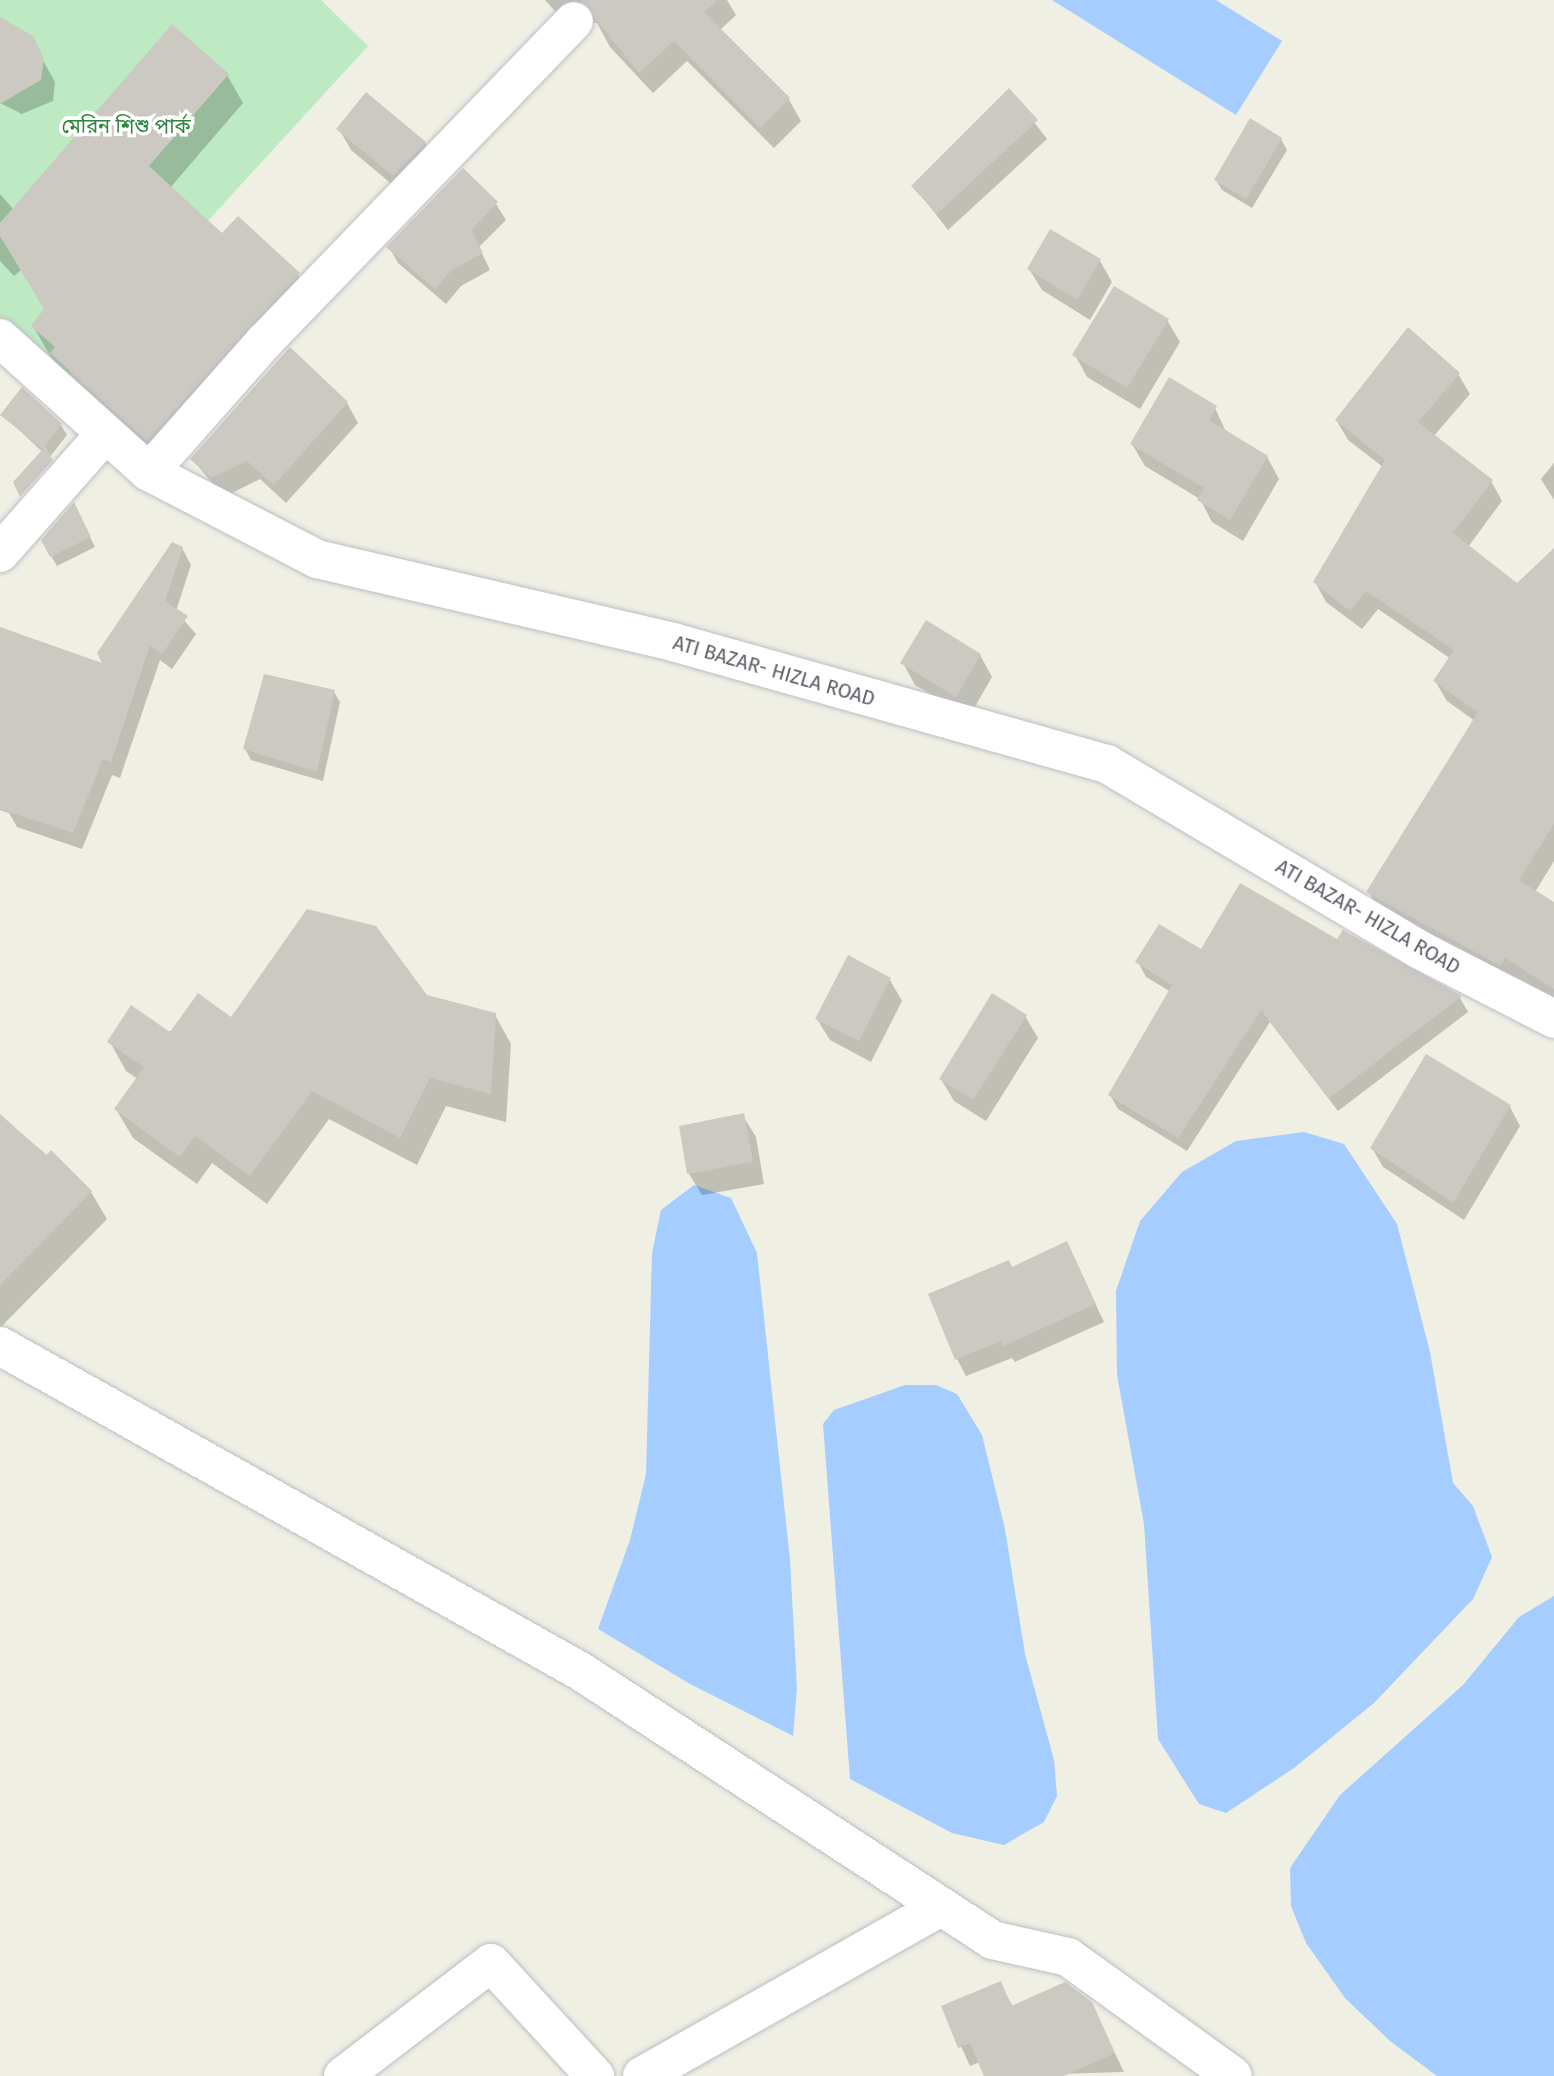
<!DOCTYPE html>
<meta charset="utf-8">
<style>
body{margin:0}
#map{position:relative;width:1554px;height:2076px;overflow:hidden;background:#f0efe4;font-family:"Fira Sans","Noto Sans Bengali",sans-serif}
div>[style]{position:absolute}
.green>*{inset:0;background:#beeac3}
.water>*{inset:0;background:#a5cdff}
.shadow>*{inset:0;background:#0003}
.building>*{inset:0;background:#cbc9c1}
.roads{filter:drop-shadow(0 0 2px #bcbdc4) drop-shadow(0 0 2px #bcbdc4)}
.street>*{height:38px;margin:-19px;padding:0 19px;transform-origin:19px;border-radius:19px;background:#fff}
span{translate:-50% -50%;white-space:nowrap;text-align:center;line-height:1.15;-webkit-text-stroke:7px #fff;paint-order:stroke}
.park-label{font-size:20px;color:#2c853a}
.street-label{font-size:20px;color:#5c5f66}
</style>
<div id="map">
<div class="green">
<div style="clip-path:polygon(0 0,321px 0,368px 46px,65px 377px,0 317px)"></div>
</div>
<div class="water">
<div style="clip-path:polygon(1052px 0,1216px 0,1282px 41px,1236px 115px)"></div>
<div style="clip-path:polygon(1304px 1132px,1344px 1144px,1397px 1224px,1430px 1352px,1453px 1483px,1473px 1506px,1492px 1557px,1473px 1599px,1374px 1703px,1294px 1768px,1226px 1813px,1199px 1804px,1158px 1739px,1144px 1524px,1117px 1375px,1116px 1291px,1140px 1221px,1182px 1172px,1236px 1141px)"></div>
<div style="clip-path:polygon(694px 1185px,731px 1198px,757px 1253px,790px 1560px,797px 1688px,793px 1736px,690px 1684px,598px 1629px,630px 1540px,646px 1474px,652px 1253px,661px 1210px)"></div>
<div style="clip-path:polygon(905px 1385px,936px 1385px,957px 1394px,982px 1435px,1005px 1529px,1025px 1654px,1054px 1760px,1057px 1796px,1044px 1822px,1004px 1845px,952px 1833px,850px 1779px,823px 1424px,834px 1410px)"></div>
<div style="clip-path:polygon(1554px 1596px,1554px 2076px,1437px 2076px,1390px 2041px,1345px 1998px,1306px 1943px,1291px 1906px,1290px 1868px,1340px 1795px,1463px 1685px,1519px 1617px)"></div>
</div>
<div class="shadow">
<div style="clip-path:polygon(545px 0,727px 0,736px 15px,720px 30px,789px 100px,801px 121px,774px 148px,687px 61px,653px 93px,610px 47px,597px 23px,582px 21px,570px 28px)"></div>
<div style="clip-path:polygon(10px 30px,28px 33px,55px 82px,53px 101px,22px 114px,0 103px,0 36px)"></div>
<div style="clip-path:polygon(227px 75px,243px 103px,170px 188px,222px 236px,298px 274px,314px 302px,164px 467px,68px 381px,49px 354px,33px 326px,46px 310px,22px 269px,14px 276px,0 261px,0 194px,14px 210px)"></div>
<div style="clip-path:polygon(1009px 90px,1047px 139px,948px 230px,914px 186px)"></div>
<div style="clip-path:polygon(367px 95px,425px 143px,437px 165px,407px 197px,351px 150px,339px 129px)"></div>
<div style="clip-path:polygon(1281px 139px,1287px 150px,1252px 208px,1222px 190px,1216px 180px)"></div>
<div style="clip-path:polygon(496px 204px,506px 220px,479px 247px,490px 270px,461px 286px,446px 304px,398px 263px,389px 247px)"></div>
<div style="clip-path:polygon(1100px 261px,1112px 282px,1090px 320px,1042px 290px,1029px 269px)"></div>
<div style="clip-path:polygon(1167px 320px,1180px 342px,1140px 409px,1087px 377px,1075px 355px)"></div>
<div style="clip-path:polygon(1458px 374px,1470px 394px,1433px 437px,1491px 481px,1502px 501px,1468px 547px,1517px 586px,1554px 551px,1554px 861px,1535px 892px,1554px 904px,1554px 1000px,1520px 979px,1512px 985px,1380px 912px,1369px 892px,1475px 721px,1447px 701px,1435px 681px,1451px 659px,1378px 609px,1362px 629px,1326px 602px,1315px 582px,1383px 467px,1348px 440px,1337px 421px)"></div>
<div style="clip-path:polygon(347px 403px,358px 423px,286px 503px,260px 479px,224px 497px,192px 459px)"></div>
<div style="clip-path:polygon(1215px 408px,1226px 432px,1267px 457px,1279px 479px,1243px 541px,1212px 522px,1200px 499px,1145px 466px,1132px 444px)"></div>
<div style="clip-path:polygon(2px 414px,61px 425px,67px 435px,49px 458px)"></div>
<div style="clip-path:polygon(1554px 463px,1554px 500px,1541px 479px)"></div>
<div style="clip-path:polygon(79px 515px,95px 547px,57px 566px,51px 556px)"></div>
<div style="clip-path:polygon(182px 548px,191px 565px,176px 611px,196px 634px,172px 669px,160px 660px,120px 778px,112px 775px,82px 849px,17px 827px,9px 813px,0 810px,0 629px,106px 667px)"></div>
<div style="clip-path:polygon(980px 655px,992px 677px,969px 717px,915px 685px,903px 663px)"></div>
<div style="clip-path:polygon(334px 692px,340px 702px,323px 781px,251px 760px,245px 749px)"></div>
<div style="clip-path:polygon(1344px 933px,1460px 998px,1468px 1012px,1338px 1111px,1270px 1022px,1187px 1151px,1118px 1109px,1110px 1095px,1171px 992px,1146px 977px,1138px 962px,1202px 951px,1338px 942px)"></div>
<div style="clip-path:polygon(890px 980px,902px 1001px,871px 1062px,830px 1040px,817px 1019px)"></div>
<div style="clip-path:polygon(426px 997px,495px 1015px,511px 1044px,506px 1122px,446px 1106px,417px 1165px,329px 1119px,267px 1204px,212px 1163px,197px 1184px,133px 1138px,116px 1109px,138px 1079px,126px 1071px,110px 1042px,231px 1020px)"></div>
<div style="clip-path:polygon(1025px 1016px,1038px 1038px,986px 1121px,954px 1101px,941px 1079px)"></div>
<div style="clip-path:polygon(1510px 1107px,1520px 1126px,1464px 1220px,1383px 1167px,1372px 1148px)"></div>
<div style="clip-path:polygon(0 1116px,91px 1192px,107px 1219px,0 1328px)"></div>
<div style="clip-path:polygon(743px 1116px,756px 1137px,764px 1184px,702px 1195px,689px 1174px)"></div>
<div style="clip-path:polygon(1067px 1244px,1104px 1322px,1015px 1362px,1012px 1358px,966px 1376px,957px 1359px,1012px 1269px)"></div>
<div style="clip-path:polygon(1000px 1983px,1013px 2007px,1091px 2003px,1124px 2072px,986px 2076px,980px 2062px,970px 2066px,943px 2007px)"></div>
</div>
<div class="building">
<div style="clip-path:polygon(580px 0,717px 0,704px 12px,790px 98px,760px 128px,674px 41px,639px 73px)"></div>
<div style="clip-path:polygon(0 17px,33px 36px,44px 59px,41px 80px,0 104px)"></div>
<div style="clip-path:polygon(172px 24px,229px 74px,149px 166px,222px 233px,238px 216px,300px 273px,147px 441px,50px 353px,55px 347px,31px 326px,44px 309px,0 236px,0 223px)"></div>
<div style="clip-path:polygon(1009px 88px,1038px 120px,937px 214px,911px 186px)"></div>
<div style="clip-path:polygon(366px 92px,426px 142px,393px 176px,336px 129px)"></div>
<div style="clip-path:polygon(1250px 118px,1282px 138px,1246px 199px,1214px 180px)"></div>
<div style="clip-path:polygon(463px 168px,498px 202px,471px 230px,483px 253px,452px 270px,435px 289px,386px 247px)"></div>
<div style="clip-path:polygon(1050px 229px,1101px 259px,1077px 300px,1027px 269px)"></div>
<div style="clip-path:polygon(1114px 286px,1169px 319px,1127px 388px,1072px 355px)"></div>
<div style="clip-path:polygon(1408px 327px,1460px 373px,1418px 422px,1493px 480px,1453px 533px,1517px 583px,1554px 548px,1554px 824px,1519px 880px,1554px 902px,1554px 989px,1505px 958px,1500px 966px,1366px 892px,1478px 712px,1433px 681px,1454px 650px,1366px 591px,1350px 611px,1313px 582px,1385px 460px,1335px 420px)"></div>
<div style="clip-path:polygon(290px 347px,348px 402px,274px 485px,247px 461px,211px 478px,190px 459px)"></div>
<div style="clip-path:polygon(1169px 377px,1217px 406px,1209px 420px,1268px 456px,1230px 520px,1197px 500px,1204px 488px,1130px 444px)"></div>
<div style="clip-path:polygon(22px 387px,62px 424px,45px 446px,53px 460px,20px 497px,13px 482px,43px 449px,0 415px)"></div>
<div style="clip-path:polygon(74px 502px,91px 537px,50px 557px,41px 540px)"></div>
<div style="clip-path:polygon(172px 542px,183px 547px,165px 601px,188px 616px,162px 654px,150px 645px,111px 762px,103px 759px,73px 833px,0 809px,0 627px,102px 663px,97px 653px)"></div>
<div style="clip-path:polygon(926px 620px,981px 654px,956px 697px,900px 663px)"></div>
<div style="clip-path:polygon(264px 674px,335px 690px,317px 772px,243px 749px)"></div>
<div style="clip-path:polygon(1240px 883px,1337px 939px,1343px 930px,1462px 996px,1329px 1098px,1261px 1010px,1178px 1138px,1108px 1095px,1172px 985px,1135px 962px,1159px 924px,1201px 949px)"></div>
<div style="clip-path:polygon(307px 909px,376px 926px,427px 995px,496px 1013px,491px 1094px,430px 1078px,400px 1138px,312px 1091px,250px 1176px,195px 1136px,180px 1157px,114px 1109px,144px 1067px,107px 1042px,131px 1005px,170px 1032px,198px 993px,231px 1017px)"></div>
<div style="clip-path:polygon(848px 955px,891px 978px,859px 1041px,815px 1019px)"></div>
<div style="clip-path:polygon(992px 993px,1027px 1015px,973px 1100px,939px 1079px)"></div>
<div style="clip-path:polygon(1426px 1054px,1511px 1105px,1453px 1203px,1370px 1148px)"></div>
<div style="clip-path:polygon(744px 1113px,753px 1162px,687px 1174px,679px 1126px)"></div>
<div style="clip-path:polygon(0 1114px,46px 1155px,51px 1150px,92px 1191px,0 1285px)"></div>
<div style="clip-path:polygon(1067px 1241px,1096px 1304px,1003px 1346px,1001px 1341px,955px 1360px,928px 1294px,1009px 1260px,1012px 1267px)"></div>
<div style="clip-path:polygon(1001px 1981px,1011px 2006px,1065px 1982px,1092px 2002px,1115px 2053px,1064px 2076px,984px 2076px,970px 2043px,958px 2048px,941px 2006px)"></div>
</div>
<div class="roads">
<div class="street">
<div style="left:0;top:338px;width:200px;rotate:42deg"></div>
<div style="left:149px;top:472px;width:189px;rotate:27.4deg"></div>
<div style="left:317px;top:559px;width:366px;rotate:13.1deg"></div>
<div style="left:673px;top:642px;width:451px;rotate:15.7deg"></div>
<div style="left:1107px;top:764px;width:364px;rotate:30.7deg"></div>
<div style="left:1420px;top:950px;width:151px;rotate:27.2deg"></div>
<div style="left:149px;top:472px;width:174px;rotate:-48.5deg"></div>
<div style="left:264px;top:342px;width:446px;rotate:-46deg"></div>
<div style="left:0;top:553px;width:159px;rotate:-48.6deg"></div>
<div style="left:0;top:1346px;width:665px;rotate:29.26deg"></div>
<div style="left:580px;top:1671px;width:492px;rotate:33.1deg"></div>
<div style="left:992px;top:1940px;width:78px;rotate:12.6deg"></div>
<div style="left:1068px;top:1957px;width:203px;rotate:35.8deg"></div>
<div style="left:343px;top:2076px;width:186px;rotate:-37.4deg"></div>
<div style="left:491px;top:1963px;width:154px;rotate:47.4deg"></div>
<div style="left:642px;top:2076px;width:343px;rotate:-29.5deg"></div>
</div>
</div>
<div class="park-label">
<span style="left:126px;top:126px">মেরিন শিশু পার্ক</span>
</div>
<div class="street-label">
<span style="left:774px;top:671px;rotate:16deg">ATI BAZAR- HIZLA ROAD</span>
<span style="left:1368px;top:917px;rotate:30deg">ATI BAZAR- HIZLA ROAD</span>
</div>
</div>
